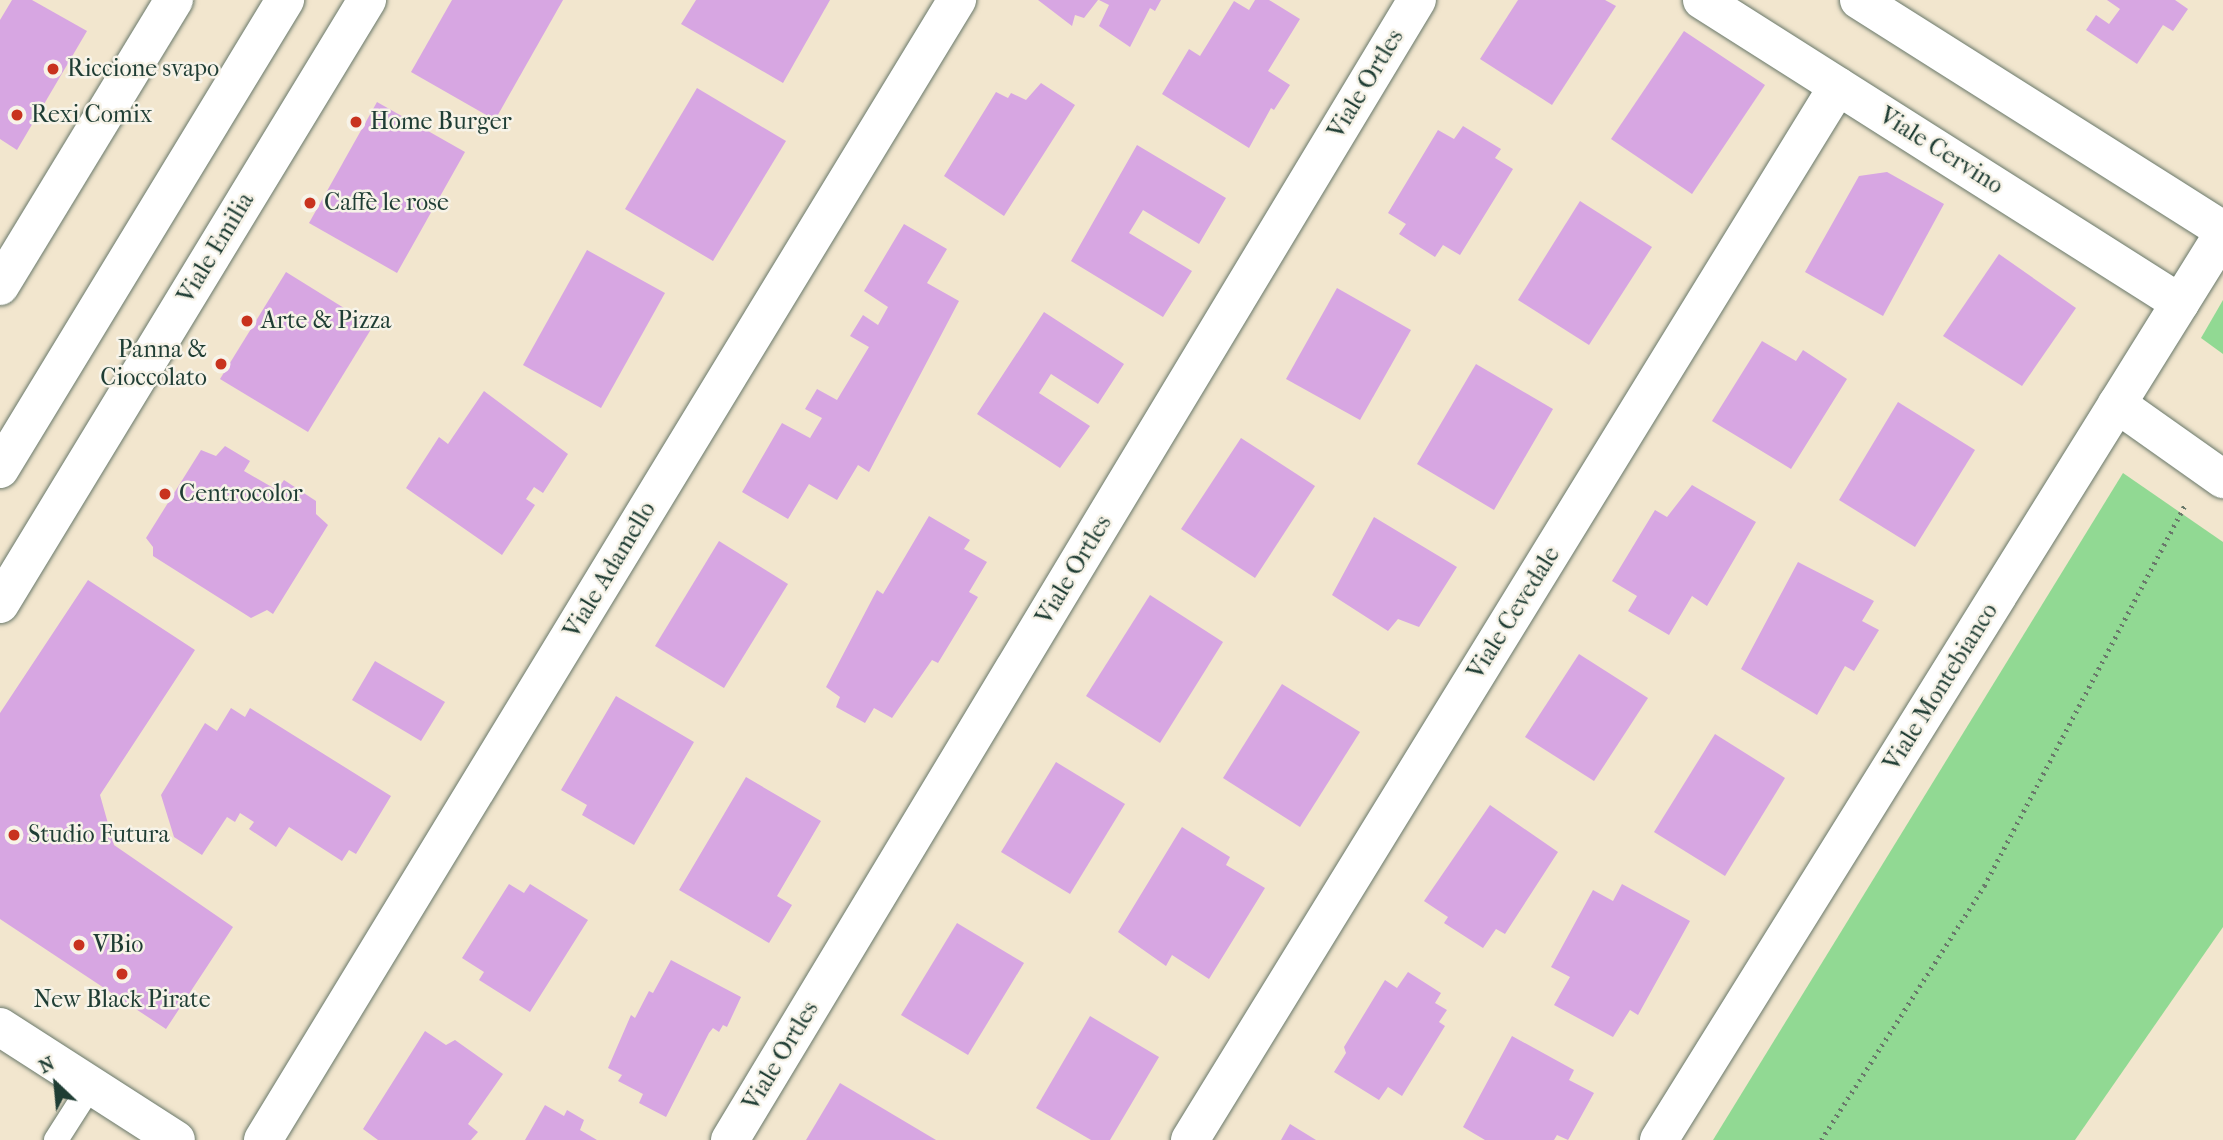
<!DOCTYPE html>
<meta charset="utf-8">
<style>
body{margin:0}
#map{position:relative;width:2223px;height:1140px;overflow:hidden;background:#f2e6ce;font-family:"IM FELL French Canon",serif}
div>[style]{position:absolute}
.green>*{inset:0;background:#91d993}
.building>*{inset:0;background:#d7a6e2}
.path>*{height:4.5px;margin-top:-2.25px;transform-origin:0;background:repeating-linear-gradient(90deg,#69786a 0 2px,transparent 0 7px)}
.roads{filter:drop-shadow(0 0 2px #69786a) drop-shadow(0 0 2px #69786a)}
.lane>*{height:24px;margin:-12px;padding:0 12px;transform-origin:12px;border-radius:12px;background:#fff}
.street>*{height:38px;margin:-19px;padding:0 19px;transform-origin:19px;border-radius:19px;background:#fff}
.secondary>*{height:38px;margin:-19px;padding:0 19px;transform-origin:19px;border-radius:19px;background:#fff}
.dots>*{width:19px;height:19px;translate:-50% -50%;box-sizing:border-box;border:4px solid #f7f3e8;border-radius:50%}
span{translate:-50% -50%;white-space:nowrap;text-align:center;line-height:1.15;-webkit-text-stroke:5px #f7f3e8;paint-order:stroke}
.poi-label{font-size:24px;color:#1f3d34}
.left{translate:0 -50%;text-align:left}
.right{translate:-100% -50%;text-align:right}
.street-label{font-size:24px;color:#1f3d34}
.north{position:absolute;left:21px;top:1049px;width:70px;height:70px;-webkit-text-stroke:5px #f7f3e8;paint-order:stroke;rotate:334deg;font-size:19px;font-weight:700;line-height:28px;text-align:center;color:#1f3d34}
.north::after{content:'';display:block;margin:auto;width:24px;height:32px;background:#1f3d34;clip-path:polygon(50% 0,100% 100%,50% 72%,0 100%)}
</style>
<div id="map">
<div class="green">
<div style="clip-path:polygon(2223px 300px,2223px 354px,2201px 338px)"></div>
<div style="clip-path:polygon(2123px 473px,2223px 542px,2223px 927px,2075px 1140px,1713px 1140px)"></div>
</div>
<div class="building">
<div style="clip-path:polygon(12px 0,32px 0,87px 31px,17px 150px,0 139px,0 20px)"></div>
<div style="clip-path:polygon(452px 0,563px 0,495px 120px,411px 72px)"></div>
<div style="clip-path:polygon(696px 0,830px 0,783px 83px,681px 24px)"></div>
<div style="clip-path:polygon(1038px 0,1098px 0,1084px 18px,1075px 15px,1072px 26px)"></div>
<div style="clip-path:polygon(1099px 0,1161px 0,1155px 11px,1150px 8px,1130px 47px,1099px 26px,1109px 5px)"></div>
<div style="clip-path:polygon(1255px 0,1269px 0,1300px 19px,1268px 71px,1290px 85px,1274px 110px,1271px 108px,1249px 148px,1162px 94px,1189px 49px,1200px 56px,1234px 1px,1249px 10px)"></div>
<div style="clip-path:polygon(1518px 0,1605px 0,1616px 6px,1552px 105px,1480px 59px)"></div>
<div style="clip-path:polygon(2107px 0,2175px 0,2188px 9px,2173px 31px,2163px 25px,2137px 64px,2086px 30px,2096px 15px,2109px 24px,2120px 9px)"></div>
<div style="clip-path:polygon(1684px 31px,1765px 85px,1692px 194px,1611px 139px)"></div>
<div style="clip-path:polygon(1041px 83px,1075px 105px,1004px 216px,944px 176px,996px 92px,1008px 98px,1011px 93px,1026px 100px)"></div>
<div style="clip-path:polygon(697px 88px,786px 141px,713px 261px,625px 209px)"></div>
<div style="clip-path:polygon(377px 102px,465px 152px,397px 273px,309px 223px)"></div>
<div style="clip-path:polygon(1463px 126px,1501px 149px,1495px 158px,1513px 169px,1460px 255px,1443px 245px,1435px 257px,1399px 234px,1406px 224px,1388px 213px,1438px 130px,1454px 139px)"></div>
<div style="clip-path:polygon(1137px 145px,1226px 198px,1199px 244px,1143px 210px,1129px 233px,1192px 271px,1163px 317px,1071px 261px)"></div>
<div style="clip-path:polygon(1887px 172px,1944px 204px,1883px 316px,1805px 272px,1859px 176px)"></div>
<div style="clip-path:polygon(1580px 201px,1652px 247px,1589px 345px,1518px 300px)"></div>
<div style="clip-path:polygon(904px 224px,947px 249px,927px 283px,959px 301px,869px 472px,858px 465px,837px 500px,809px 484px,788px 519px,742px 492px,782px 423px,810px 438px,822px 418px,805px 409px,817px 389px,837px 400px,869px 347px,850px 336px,863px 315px,878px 325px,888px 307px,864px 291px)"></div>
<div style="clip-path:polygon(587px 250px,665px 293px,601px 408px,523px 365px)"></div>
<div style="clip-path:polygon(1999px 254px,2076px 308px,2022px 386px,1943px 336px)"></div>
<div style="clip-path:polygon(286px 272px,373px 326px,308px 432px,220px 379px)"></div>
<div style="clip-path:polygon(1337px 288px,1411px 330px,1360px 420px,1286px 379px)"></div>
<div style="clip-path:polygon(1044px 312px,1124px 364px,1098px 404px,1051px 374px,1039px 393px,1090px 426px,1060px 468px,977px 414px)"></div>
<div style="clip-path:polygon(1762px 341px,1796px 361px,1803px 350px,1847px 379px,1791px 469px,1712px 421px)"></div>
<div style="clip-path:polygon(1476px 364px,1553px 409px,1494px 510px,1417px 464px)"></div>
<div style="clip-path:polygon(484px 391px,568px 454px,543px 493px,534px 487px,526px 499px,535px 505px,502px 555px,406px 488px,439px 437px,448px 444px)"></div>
<div style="clip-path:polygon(1898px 402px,1975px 450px,1915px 547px,1839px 500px)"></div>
<div style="clip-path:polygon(1241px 438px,1315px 486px,1255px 578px,1181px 529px)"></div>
<div style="clip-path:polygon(225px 446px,250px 461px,244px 471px,277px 490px,284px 480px,316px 501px,316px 514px,328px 525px,273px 614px,267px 610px,251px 618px,153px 556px,153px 547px,146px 538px,201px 450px,216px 456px)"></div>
<div style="clip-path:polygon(1692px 485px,1756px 522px,1707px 606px,1692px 596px,1669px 635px,1628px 611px,1637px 596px,1612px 581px,1655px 510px,1667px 517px)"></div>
<div style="clip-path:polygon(929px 516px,970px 540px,964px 549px,987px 562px,969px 592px,978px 597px,938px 663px,932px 660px,892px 718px,874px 708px,865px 723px,836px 707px,840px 697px,826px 687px,877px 590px,883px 594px)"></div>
<div style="clip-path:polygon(1374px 517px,1457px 567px,1419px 627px,1398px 619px,1388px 631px,1332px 595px)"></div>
<div style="clip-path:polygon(719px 541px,788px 584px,724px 688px,655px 646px)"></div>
<div style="clip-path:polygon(1798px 562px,1874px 601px,1862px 621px,1879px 630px,1854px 671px,1845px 666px,1817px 715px,1741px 669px)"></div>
<div style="clip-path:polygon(88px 580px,195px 650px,100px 795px,114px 845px,233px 927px,166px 1029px,0 919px,0 713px)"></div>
<div style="clip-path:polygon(1150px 595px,1223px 642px,1160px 743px,1086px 696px)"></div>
<div style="clip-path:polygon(1579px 654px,1648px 698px,1594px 781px,1525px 737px)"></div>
<div style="clip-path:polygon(375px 661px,445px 702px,421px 741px,352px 700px)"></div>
<div style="clip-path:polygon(1282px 684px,1360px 732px,1300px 827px,1223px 778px)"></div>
<div style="clip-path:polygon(616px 696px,694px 742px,634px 845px,582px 815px,587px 805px,561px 790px)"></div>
<div style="clip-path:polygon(231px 708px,245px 717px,250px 708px,391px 796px,356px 854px,349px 850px,342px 861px,289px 827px,276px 847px,249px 829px,254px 822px,240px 813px,235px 822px,227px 817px,202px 855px,174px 837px,161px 795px,205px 723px,217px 731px)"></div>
<div style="clip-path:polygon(1715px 734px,1785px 778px,1725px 876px,1654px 832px)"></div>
<div style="clip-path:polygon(1056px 762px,1125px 804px,1070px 894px,1001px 852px)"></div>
<div style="clip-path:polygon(746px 777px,821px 821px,777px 896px,792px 905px,769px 943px,679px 890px)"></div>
<div style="clip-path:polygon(1490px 805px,1558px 852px,1505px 934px,1496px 929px,1483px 948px,1444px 923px,1448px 917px,1424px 901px)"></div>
<div style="clip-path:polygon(1182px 827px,1230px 857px,1226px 865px,1265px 888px,1209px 979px,1172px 955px,1166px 966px,1118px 932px)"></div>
<div style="clip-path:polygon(509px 884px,524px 893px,530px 884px,588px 920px,530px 1012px,479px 980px,484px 972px,462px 958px)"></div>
<div style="clip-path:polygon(1622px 884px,1690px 921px,1638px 1015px,1630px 1010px,1613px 1037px,1554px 1005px,1570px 977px,1551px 967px,1593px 890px,1613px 901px)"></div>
<div style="clip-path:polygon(957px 923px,1024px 963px,968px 1055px,901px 1015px)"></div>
<div style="clip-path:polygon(671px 960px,741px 997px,727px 1027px,723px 1025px,719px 1032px,713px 1028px,709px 1033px,666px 1117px,639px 1103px,643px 1094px,618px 1081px,622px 1075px,608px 1068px,631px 1015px,635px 1018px,649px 991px,653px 993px)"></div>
<div style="clip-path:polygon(1408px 972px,1441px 993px,1435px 1003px,1447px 1010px,1439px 1022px,1445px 1026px,1402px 1096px,1388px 1087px,1379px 1100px,1334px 1072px,1346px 1053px,1344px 1047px,1385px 980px,1397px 988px)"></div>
<div style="clip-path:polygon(1090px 1016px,1159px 1057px,1110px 1140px,1091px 1140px,1036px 1108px)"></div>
<div style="clip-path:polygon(425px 1031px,446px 1045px,455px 1040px,503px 1074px,468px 1124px,478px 1132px,471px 1140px,378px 1140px,363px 1129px)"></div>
<div style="clip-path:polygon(1512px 1036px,1574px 1070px,1569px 1080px,1594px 1093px,1568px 1140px,1557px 1135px,1554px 1140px,1485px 1140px,1463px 1127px)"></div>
<div style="clip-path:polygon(840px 1083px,936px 1140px,806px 1140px)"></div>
<div style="clip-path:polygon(545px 1105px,564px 1116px,567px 1110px,584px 1120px,580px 1130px,597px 1140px,525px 1140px)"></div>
<div style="clip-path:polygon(1290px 1124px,1316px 1140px,1281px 1140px)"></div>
</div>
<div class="path">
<div style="left:1821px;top:1140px;width:302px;rotate:-57.3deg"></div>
<div style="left:1984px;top:886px;width:431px;rotate:-62.2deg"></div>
</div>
<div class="roads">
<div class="lane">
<div style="left:56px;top:1140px;width:65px;rotate:-57.5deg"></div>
</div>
<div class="street">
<div style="left:1702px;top:0;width:566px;rotate:32.37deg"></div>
<div style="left:1859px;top:0;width:431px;rotate:32.3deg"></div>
<div style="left:0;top:286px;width:335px;rotate:-58.7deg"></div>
<div style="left:2117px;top:404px;width:130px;rotate:35.3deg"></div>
<div style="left:0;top:1027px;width:209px;rotate:32.7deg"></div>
<div style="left:263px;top:1140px;width:1335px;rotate:-58.67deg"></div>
<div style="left:730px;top:1140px;width:1331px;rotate:-58.93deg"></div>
<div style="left:1190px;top:1140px;width:1237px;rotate:-58.42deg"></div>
<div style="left:1659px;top:1140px;width:1067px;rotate:-58.1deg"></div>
</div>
<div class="secondary">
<div style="left:0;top:469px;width:549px;rotate:-58.71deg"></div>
<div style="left:0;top:604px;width:707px;rotate:-58.72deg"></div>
</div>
</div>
<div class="dots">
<div style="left:53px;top:69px;background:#c8321e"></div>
<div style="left:17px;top:115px;background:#c8321e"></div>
<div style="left:356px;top:122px;background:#c8321e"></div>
<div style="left:310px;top:203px;background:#c8321e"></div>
<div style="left:247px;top:321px;background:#c8321e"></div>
<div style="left:221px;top:364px;background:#c8321e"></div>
<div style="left:165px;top:494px;background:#c8321e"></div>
<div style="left:14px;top:835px;background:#c8321e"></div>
<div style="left:79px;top:945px;background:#c8321e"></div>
<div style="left:122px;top:974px;background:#c8321e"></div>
</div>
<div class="poi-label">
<span class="left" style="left:67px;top:69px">Riccione svapo</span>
<span class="left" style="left:31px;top:115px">Rexi Comix</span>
<span class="left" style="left:370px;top:122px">Home Burger</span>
<span class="left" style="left:324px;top:203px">Caffè le rose</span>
<span class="left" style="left:261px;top:321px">Arte &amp; Pizza</span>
<span class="right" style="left:207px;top:364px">Panna &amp;<br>Cioccolato</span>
<span class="left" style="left:179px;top:494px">Centrocolor</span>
<span class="left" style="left:28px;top:835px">Studio Futura</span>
<span class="left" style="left:93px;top:945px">VBio</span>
<span style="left:122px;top:1000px">New Black Pirate</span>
</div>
<div class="street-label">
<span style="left:1366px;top:84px;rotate:-59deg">Viale Ortles</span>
<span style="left:1941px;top:151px;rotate:32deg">Viale Cervino</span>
<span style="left:216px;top:248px;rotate:-59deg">Viale Emilia</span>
<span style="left:610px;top:570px;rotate:-59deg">Viale Adamello</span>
<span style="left:1074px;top:570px;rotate:-59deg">Viale Ortles</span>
<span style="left:1514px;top:613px;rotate:-58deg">Viale Cevedale</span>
<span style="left:1941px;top:687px;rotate:-58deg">Viale Montebianco</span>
<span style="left:781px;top:1056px;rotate:-59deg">Viale Ortles</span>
</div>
<div class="north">N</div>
</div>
